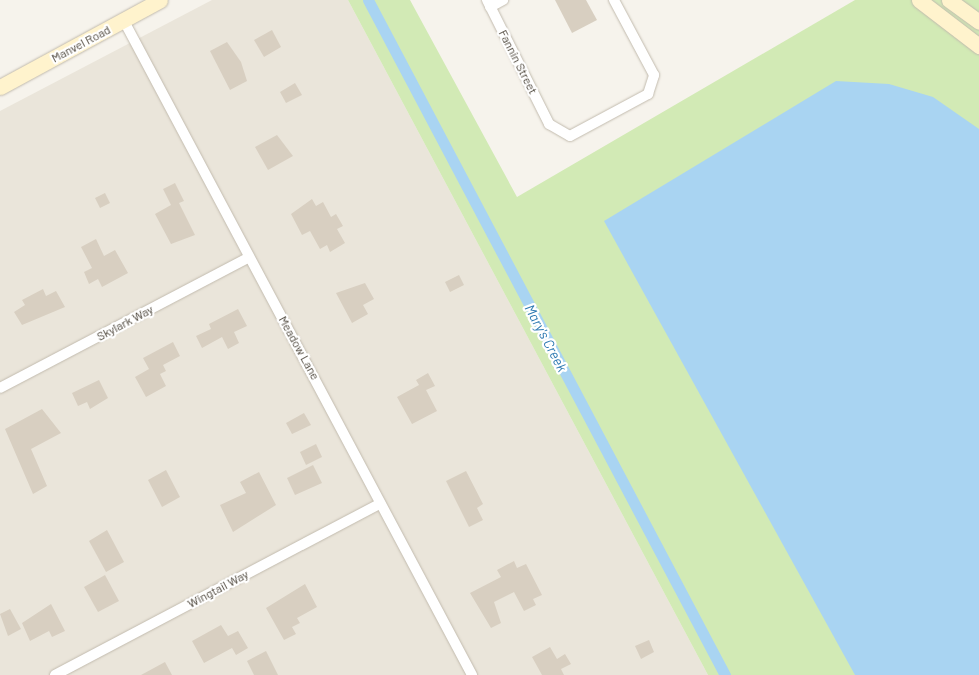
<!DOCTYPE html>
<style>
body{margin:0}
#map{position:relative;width:979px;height:675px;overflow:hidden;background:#f6f3ec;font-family:Barlow,sans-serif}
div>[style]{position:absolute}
.residential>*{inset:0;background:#eae5da}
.green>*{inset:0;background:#d2eab5}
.water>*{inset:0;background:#a9d4f2}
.canal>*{height:11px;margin:-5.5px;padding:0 5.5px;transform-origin:5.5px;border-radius:5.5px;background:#a9d4f2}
.building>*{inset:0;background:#d8cfc1}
.roads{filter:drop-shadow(0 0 1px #c2bbae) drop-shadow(0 0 1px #c2bbae)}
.street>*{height:10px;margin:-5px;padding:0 5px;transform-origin:5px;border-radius:5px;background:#fff}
.secondary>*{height:15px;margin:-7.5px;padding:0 7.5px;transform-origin:7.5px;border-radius:7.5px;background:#fff3cd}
span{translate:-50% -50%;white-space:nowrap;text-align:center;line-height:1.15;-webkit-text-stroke:4.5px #fff;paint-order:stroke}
.street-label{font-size:12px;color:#4b4439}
.water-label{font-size:14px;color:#2e7ab2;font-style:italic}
</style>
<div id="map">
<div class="residential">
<div style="clip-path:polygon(212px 0,348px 0,708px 675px,0 675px,0 111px)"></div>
</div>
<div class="green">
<div style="clip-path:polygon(348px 0,410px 0,517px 197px,855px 0,979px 0,979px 675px,708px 675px)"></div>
</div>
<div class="water">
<div style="clip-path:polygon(836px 81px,889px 84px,933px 97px,979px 129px,979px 675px,855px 675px,604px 221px)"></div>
</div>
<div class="canal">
<div style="left:368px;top:0;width:764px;rotate:62.13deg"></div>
</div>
<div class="building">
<div style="clip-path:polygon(555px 0,586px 0,597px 20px,572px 33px)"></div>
<div style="clip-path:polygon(272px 30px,281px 47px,264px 57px,254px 40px)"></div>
<div style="clip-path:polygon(227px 42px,241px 62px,247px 81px,230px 90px,210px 51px)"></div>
<div style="clip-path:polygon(295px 83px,302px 95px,286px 103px,280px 92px)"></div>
<div style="clip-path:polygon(277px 135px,293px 156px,268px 170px,255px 147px)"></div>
<div style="clip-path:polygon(175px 183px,184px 201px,179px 203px,195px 235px,171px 244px,155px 214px,171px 205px,163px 189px)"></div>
<div style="clip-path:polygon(105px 193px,110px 203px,100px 208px,95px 198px)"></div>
<div style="clip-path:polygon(312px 199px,316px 206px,323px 202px,331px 217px,336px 214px,343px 226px,337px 229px,345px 243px,330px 252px,327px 245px,320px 249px,310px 231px,302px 235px,291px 214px)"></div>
<div style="clip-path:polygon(96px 239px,104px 256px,115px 250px,128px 273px,102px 287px,98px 279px,89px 284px,84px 272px,92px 268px,81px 247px)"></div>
<div style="clip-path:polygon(459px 275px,464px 285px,450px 292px,445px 282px)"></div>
<div style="clip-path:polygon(365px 283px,374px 299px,363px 305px,368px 314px,352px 323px,336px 293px)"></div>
<div style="clip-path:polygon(43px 289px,46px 296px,56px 291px,65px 307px,22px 325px,14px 312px,25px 305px,22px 300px)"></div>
<div style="clip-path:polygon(238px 309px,247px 326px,234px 332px,239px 343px,228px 349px,222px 337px,202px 348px,196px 336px,211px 329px,209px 324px)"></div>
<div style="clip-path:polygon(173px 342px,180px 356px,163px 365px,166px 371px,160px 374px,166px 386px,146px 397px,135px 377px,149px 369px,143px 358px)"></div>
<div style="clip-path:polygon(428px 373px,435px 386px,426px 390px,437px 411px,412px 424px,397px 397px,419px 385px,416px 380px)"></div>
<div style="clip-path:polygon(99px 380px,108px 398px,90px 409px,87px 402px,78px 406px,72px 393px)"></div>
<div style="clip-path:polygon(42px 409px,61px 433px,31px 449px,47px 486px,33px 494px,5px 429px)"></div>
<div style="clip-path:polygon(304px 413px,311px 425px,292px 434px,286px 423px)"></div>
<div style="clip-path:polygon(316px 444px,322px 457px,306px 465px,300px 452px)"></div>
<div style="clip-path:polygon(313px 465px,322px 483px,295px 495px,287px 478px)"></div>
<div style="clip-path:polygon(166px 470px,180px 497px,162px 507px,148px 480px)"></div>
<div style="clip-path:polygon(466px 471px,483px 504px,477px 508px,483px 520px,469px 527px,446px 481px)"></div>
<div style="clip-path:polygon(259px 472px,276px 505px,233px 532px,220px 505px,246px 493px,240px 482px)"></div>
<div style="clip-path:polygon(107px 530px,124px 562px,106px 572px,89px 541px)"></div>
<div style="clip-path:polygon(514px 561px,517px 568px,526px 564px,542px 595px,533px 599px,536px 605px,524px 611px,514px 592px,494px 602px,501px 623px,491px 628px,470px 593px,501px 577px,497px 570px)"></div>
<div style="clip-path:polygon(105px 575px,119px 601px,98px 612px,84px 587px)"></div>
<div style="clip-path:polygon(305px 584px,317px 607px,297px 618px,300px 623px,292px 627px,296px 634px,284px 640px,266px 608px)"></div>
<div style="clip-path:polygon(51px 604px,65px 631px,52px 637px,49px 631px,30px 641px,22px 623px)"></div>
<div style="clip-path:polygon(10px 609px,21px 629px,8px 636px,0 614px)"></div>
<div style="clip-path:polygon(221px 625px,228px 636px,238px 631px,248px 648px,236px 655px,232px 648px,204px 663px,192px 641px)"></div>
<div style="clip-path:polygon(649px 640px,654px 652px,641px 659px,635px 646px)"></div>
<div style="clip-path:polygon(550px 647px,557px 659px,565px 654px,571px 664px,561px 669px,564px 675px,542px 675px,532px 657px)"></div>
<div style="clip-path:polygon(266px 651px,278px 675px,254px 675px,247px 661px)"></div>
<div style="clip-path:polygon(165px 662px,172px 675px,141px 675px)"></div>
</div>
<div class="roads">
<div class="street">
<div style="left:487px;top:0;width:139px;rotate:63.4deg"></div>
<div style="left:549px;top:124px;width:24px;rotate:30deg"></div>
<div style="left:570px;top:136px;width:89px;rotate:-28.3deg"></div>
<div style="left:648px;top:94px;width:20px;rotate:-72deg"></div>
<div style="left:654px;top:75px;width:85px;rotate:-118.1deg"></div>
<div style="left:490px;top:7px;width:15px;rotate:-28deg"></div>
<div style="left:124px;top:21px;width:741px;rotate:61.98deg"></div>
<div style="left:0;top:388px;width:281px;rotate:-27.7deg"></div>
<div style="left:55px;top:675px;width:367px;rotate:-27.8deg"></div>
</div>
<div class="secondary">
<div style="left:919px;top:0;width:76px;rotate:37.5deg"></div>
<div style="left:949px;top:0;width:37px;rotate:36deg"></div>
<div style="left:0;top:87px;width:182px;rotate:-28.5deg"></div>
</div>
</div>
<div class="street-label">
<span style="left:81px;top:44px;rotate:-28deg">Manvel Road</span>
<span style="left:518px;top:62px;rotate:63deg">Fannin Street</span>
<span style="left:125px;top:323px;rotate:-28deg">Skylark Way</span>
<span style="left:299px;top:348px;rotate:61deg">Meadow Lane</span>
<span style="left:218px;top:589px;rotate:-28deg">Wingtail Way</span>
</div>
<div class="water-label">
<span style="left:546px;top:338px;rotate:62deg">Mary's Creek</span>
</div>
</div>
